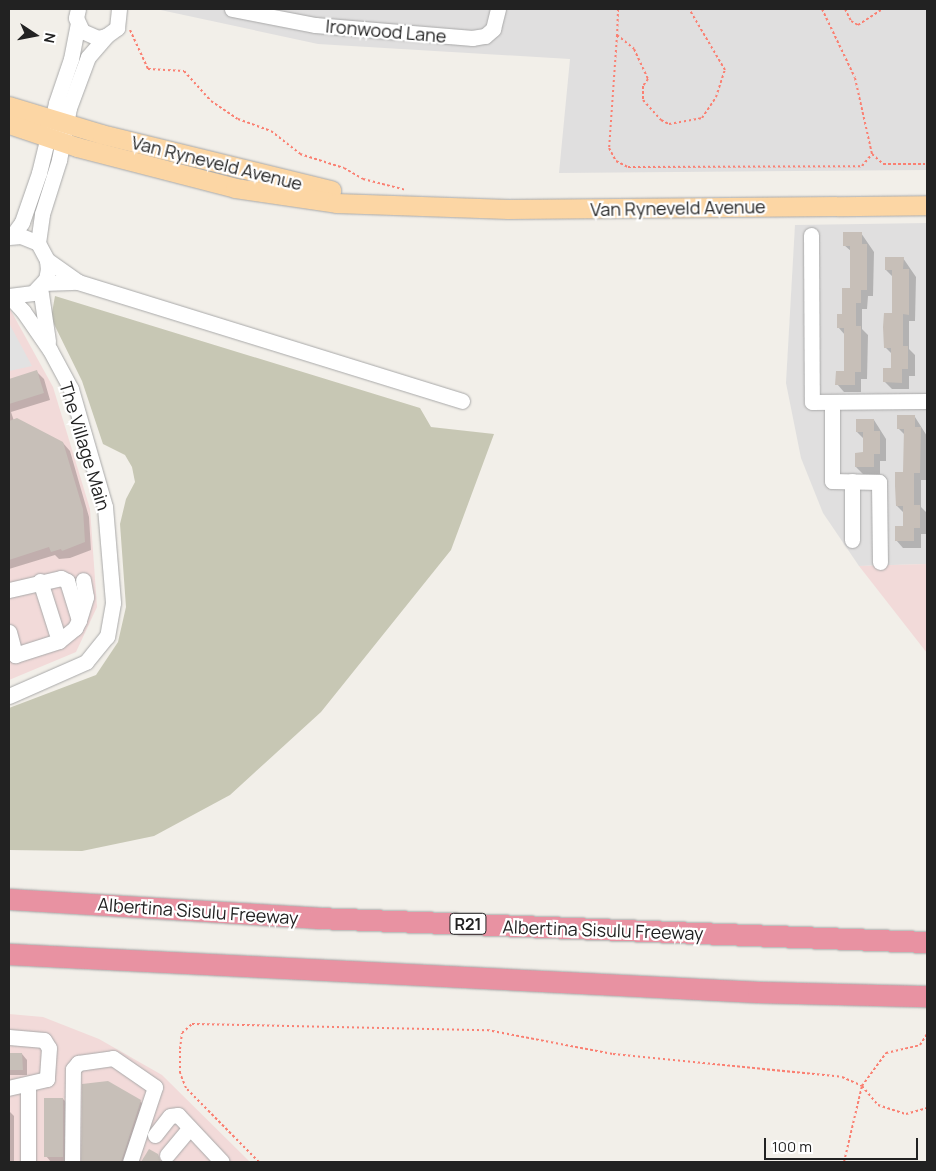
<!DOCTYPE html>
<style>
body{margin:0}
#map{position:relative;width:936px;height:1171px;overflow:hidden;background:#f2efe9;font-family:Manrope,sans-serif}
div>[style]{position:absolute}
.residential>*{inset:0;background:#e0dfdf}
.commercial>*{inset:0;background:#f2dad9}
.construction>*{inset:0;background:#c7c7b4}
.parking>*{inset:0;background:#e2e2e2}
.shadow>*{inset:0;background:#0003}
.building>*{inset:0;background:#c7bfb8}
.path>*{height:2px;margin-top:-1px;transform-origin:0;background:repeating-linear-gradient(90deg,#fa8072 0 2.5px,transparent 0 5px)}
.roads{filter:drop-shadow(0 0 1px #a9a9a9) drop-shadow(0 0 1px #a9a9a9)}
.minor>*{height:15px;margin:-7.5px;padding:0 7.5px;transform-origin:7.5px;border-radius:7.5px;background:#fff}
.major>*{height:19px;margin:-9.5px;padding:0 9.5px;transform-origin:9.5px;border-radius:9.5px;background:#fcd6a4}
.highway>*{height:21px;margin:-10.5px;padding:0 10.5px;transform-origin:10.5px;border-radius:10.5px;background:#e892a2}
span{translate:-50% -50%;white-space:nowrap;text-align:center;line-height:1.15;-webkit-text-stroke:4.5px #fff;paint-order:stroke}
.shield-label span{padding:1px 4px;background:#fff;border:1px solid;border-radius:4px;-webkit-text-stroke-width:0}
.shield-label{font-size:16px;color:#222;font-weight:700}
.street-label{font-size:18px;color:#222}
.frame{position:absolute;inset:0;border:10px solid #222;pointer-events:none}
.north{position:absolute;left:10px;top:10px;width:50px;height:50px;-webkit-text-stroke:4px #fff;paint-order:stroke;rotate:101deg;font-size:14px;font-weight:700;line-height:20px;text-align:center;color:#222}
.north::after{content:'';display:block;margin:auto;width:18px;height:22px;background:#222;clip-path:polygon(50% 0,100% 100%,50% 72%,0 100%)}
.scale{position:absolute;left:764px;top:1138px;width:154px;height:22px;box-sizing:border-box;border:2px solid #222;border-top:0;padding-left:6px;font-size:15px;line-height:18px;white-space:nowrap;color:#222;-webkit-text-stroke:4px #fff;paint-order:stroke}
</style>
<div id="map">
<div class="residential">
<div style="clip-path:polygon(156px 9px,927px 9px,927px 170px,559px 173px,570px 59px,318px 44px)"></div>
<div style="clip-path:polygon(927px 223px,927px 564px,859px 566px,823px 513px,801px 458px,786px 383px,795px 225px)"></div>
</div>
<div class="commercial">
<div style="clip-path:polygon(10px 309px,53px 387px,90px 509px,97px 607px,76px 652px,9px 680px)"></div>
<div style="clip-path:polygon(927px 564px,927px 653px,859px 566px)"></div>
<div style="clip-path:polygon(9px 1014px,43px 1017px,99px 1039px,162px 1075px,250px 1162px,9px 1162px)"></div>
</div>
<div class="construction">
<div style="clip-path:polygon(55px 296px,420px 408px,431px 427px,494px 434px,451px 550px,321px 712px,230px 795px,154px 836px,82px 851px,9px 850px,9px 708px,96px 675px,118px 642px,126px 607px,120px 524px,126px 499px,135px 482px,132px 467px,125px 455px,103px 444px,82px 381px,51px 318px)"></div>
</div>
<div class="parking">
<div style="clip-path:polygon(9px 323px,32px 366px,9px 371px)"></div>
</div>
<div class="shadow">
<div style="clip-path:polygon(861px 233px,874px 252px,873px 296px,868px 296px,867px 309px,862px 309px,862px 329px,868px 335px,867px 379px,861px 379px,861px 392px,844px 392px,837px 384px,845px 372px,845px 335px,838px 327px,851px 289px,852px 252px,844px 245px)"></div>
<div style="clip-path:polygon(903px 258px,916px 277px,915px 321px,909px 321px,909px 349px,915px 355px,915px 376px,909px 376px,909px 389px,892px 389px,885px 382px,892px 369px,893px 355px,885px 347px,893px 315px,893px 277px,886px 270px)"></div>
<div style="clip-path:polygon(37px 372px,44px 379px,50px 400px,11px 412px,14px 421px,63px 443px,70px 451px,89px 517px,91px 550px,70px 558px,59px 559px,55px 555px,9px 569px,9px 380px)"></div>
<div style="clip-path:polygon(915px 417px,927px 436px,927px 480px,921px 480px,921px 507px,927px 513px,926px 534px,921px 534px,921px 548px,903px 548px,896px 540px,904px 528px,904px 513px,897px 506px,904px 473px,905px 435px,898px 428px)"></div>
<div style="clip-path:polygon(874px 420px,886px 439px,886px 461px,880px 461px,880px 474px,863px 474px,856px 467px,864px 454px,864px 439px,857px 432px)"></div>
<div style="clip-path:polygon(9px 1054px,22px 1054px,27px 1060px,27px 1075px,9px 1075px)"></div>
<div style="clip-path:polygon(83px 1085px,140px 1101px,147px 1108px,129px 1162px,83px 1162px)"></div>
<div style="clip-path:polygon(63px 1099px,68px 1104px,67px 1162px,51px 1162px,46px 1156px)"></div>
<div style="clip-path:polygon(9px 1111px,14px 1116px,14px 1162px,9px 1162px)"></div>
</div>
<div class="building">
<div style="clip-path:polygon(843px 232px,862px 232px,862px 244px,867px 244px,867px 290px,861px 290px,861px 303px,856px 303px,856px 326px,861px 326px,861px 372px,855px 372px,855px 385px,835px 385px,836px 371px,844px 371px,844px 328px,837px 328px,837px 314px,842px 314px,842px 288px,850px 288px,850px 246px,843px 246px)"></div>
<div style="clip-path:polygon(885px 257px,904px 257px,903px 269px,909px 269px,909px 315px,903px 314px,903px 346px,908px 346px,908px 369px,902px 369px,902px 383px,883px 382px,883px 368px,891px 368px,891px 348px,884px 348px,883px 327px,884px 313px,892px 313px,892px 270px,885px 270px)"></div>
<div style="clip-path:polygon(37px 370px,44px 393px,9px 404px,9px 379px)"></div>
<div style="clip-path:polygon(897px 415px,915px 415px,915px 427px,921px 427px,920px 473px,914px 473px,914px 505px,920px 505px,920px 528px,914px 528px,914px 541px,895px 541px,895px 526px,903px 526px,903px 506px,896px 506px,895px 486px,895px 472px,903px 472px,904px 429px,897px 429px)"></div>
<div style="clip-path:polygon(17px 418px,63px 442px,83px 509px,85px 542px,62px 551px,61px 549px,51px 552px,49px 547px,9px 560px,9px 421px)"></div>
<div style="clip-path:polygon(856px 419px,874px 419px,874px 431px,880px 431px,880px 454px,874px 454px,874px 467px,855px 467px,855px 453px,863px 452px,863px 432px,856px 432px)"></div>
<div style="clip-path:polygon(9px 1053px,22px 1053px,23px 1070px,9px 1070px)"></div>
<div style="clip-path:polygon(108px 1081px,141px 1100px,121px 1162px,81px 1162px,82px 1084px)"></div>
<div style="clip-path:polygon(44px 1098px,63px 1098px,63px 1157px,44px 1157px)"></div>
<div style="clip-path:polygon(149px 1149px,158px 1154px,161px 1162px,141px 1162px)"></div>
</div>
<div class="path">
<div style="left:618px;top:9px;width:26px;rotate:92deg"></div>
<div style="left:617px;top:35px;width:22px;rotate:39deg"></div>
<div style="left:634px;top:49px;width:33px;rotate:65deg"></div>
<div style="left:648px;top:79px;width:9px;rotate:126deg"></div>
<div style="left:643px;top:86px;width:14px;rotate:90deg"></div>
<div style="left:643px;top:100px;width:27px;rotate:48deg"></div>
<div style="left:661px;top:120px;width:9px;rotate:27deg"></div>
<div style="left:669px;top:124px;width:34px;rotate:-10deg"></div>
<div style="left:702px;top:118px;width:25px;rotate:-56deg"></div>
<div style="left:716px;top:97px;width:28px;rotate:-72deg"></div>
<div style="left:725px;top:70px;width:71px;rotate:-120.5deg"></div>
<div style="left:822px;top:9px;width:76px;rotate:64.4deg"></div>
<div style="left:855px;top:78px;width:78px;rotate:77.4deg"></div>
<div style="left:872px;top:154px;width:15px;rotate:42deg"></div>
<div style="left:883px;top:164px;width:44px"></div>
<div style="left:845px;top:9px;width:13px;rotate:63deg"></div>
<div style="left:851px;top:21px;width:8px;rotate:30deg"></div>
<div style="left:858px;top:25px;width:30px;rotate:-33deg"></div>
<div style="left:130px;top:30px;width:43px;rotate:65.2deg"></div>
<div style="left:148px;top:69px;width:36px;rotate:3deg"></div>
<div style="left:184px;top:71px;width:40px;rotate:48deg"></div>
<div style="left:211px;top:101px;width:32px;rotate:34deg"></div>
<div style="left:238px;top:119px;width:35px;rotate:20deg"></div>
<div style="left:271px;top:131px;width:37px;rotate:38deg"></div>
<div style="left:300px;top:154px;width:46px;rotate:17.7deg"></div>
<div style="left:344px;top:168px;width:22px;rotate:30deg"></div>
<div style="left:363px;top:179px;width:44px;rotate:14.3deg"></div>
<div style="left:617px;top:35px;width:113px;rotate:94deg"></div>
<div style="left:609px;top:148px;width:15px;rotate:62deg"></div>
<div style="left:616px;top:161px;width:13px;rotate:27deg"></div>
<div style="left:628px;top:167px;width:234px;rotate:-0.2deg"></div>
<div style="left:862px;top:166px;width:16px;rotate:-50deg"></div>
<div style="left:259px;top:1162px;width:104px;rotate:-134.6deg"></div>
<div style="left:186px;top:1088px;width:16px;rotate:-112deg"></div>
<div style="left:180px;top:1073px;width:24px;rotate:-90deg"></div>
<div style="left:180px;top:1049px;width:16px;rotate:-83deg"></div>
<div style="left:182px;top:1033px;width:13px;rotate:-42deg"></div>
<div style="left:192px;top:1024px;width:295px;rotate:1.2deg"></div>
<div style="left:487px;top:1030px;width:128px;rotate:10.8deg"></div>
<div style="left:613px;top:1054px;width:230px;rotate:5.7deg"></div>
<div style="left:842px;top:1077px;width:22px;rotate:24deg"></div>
<div style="left:862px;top:1086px;width:25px;rotate:50deg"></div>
<div style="left:878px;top:1105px;width:29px;rotate:18deg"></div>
<div style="left:906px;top:1114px;width:22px;rotate:-16deg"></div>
<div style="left:844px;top:1162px;width:78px;rotate:-76.7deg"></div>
<div style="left:862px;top:1086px;width:41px;rotate:-54deg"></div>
<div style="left:886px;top:1053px;width:35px;rotate:-13deg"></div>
<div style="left:920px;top:1045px;width:13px;rotate:-58deg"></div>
</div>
<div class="roads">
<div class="minor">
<div style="left:78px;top:9px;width:9px;rotate:103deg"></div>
<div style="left:76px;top:18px;width:14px;rotate:65deg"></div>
<div style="left:82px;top:31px;width:17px;rotate:24deg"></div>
<div style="left:98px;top:38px;width:8px;rotate:-14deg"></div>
<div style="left:106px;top:36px;width:14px;rotate:-36deg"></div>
<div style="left:117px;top:28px;width:19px;rotate:-84deg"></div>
<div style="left:232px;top:9px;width:85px;rotate:10.9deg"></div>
<div style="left:315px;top:25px;width:158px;rotate:4.7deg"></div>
<div style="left:472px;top:38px;width:13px;rotate:-9deg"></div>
<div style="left:485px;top:36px;width:11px;rotate:-41deg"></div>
<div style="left:493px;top:29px;width:21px;rotate:-76deg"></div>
<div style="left:811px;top:235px;width:167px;rotate:89.7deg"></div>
<div style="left:812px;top:402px;width:115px;rotate:-0.5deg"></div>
<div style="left:12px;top:236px;width:17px;rotate:-54deg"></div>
<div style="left:22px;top:222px;width:52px;rotate:-70.9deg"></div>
<div style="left:39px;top:173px;width:72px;rotate:-76.3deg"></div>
<div style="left:56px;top:103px;width:46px;rotate:-71.2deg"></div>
<div style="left:71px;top:59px;width:36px;rotate:-79deg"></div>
<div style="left:9px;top:237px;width:12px;rotate:-5deg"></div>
<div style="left:21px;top:236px;width:18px;rotate:22deg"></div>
<div style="left:38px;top:243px;width:19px;rotate:62deg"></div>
<div style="left:47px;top:260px;width:9px;rotate:84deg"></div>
<div style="left:48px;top:269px;width:10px;rotate:101deg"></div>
<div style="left:46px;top:279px;width:19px;rotate:133deg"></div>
<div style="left:33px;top:293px;width:24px;rotate:173deg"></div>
<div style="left:38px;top:243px;width:29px;rotate:-82deg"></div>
<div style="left:42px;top:214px;width:57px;rotate:-72.5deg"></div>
<div style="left:59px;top:160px;width:53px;rotate:-79.1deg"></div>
<div style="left:69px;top:108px;width:54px;rotate:-69.6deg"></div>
<div style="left:88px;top:57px;width:28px;rotate:-49deg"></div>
<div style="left:47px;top:260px;width:38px;rotate:35deg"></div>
<div style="left:43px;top:283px;width:35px;rotate:-2deg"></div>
<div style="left:78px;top:282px;width:402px;rotate:17.2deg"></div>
<div style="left:40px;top:287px;width:55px;rotate:81.6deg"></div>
<div style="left:9px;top:296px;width:21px;rotate:47deg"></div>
<div style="left:23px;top:311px;width:47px;rotate:55.3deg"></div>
<div style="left:50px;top:350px;width:44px;rotate:61.7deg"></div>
<div style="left:71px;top:389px;width:123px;rotate:73.9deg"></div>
<div style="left:105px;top:507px;width:96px;rotate:85.2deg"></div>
<div style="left:113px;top:603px;width:34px;rotate:100deg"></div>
<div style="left:107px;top:636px;width:33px;rotate:129deg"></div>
<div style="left:86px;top:662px;width:84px;rotate:156.2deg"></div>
<div style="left:832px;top:402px;width:79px;rotate:90deg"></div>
<div style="left:832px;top:481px;width:47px;rotate:1.2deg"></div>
<div style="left:879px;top:482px;width:80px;rotate:89.3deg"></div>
<div style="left:852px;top:540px;width:59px;rotate:-90deg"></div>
<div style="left:40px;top:581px;width:63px;rotate:72.4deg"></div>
<div style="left:9px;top:590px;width:53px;rotate:-13deg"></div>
<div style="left:61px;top:578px;width:7px;rotate:27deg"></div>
<div style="left:67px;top:581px;width:41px;rotate:72.9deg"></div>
<div style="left:9px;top:632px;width:24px;rotate:75deg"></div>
<div style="left:15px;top:655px;width:46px;rotate:-17.7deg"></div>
<div style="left:59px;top:641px;width:21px;rotate:-39deg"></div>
<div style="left:75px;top:628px;width:9px;rotate:-63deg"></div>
<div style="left:79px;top:620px;width:24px;rotate:-73deg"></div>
<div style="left:86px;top:597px;width:17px;rotate:-100deg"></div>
<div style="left:9px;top:1037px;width:35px;rotate:5deg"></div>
<div style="left:44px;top:1040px;width:9px;rotate:58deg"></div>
<div style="left:49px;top:1048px;width:31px;rotate:94deg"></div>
<div style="left:47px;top:1079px;width:39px;rotate:167deg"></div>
<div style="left:28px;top:1084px;width:78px;rotate:90deg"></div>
<div style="left:155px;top:1135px;width:24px;rotate:-52deg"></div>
<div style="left:170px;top:1116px;width:8px;rotate:-7deg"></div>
<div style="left:178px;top:1115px;width:64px;rotate:46.9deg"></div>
<div style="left:167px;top:1155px;width:35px;rotate:-50deg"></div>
<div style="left:72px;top:1162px;width:93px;rotate:-89.4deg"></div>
<div style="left:73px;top:1069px;width:8px;rotate:-50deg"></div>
<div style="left:78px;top:1063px;width:35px;rotate:-8deg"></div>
<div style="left:113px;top:1058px;width:51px;rotate:34.6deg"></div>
<div style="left:155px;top:1087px;width:79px;rotate:108.4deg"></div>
</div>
<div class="major">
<div style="left:9px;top:106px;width:96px;rotate:16.9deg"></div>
<div style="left:101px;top:134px;width:237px;rotate:13.7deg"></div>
<div style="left:9px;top:124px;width:72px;rotate:18.7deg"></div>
<div style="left:77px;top:147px;width:163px;rotate:14.5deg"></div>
<div style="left:235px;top:188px;width:102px;rotate:8.4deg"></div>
<div style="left:336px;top:203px;width:172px;rotate:2deg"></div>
<div style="left:508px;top:209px;width:419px;rotate:-0.5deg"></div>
</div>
<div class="highway">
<div style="left:9px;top:899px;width:310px;rotate:3.5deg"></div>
<div style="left:318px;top:918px;width:609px;rotate:2.26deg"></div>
<div style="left:9px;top:954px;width:750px;rotate:2.9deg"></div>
<div style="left:758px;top:992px;width:169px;rotate:1.4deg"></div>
</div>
</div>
<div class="shield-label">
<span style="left:468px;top:924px">R21</span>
</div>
<div class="street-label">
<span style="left:386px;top:31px;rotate:5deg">Ironwood Lane</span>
<span style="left:217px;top:163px;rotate:14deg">Van Ryneveld Avenue</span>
<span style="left:678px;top:208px;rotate:-1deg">Van Ryneveld Avenue</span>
<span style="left:85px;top:446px;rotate:73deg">The Village Main</span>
<span style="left:198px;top:911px;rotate:4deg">Albertina Sisulu Freeway</span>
<span style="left:603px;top:930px;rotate:2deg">Albertina Sisulu Freeway</span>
</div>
<div class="frame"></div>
<div class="north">N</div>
<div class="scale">100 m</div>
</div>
